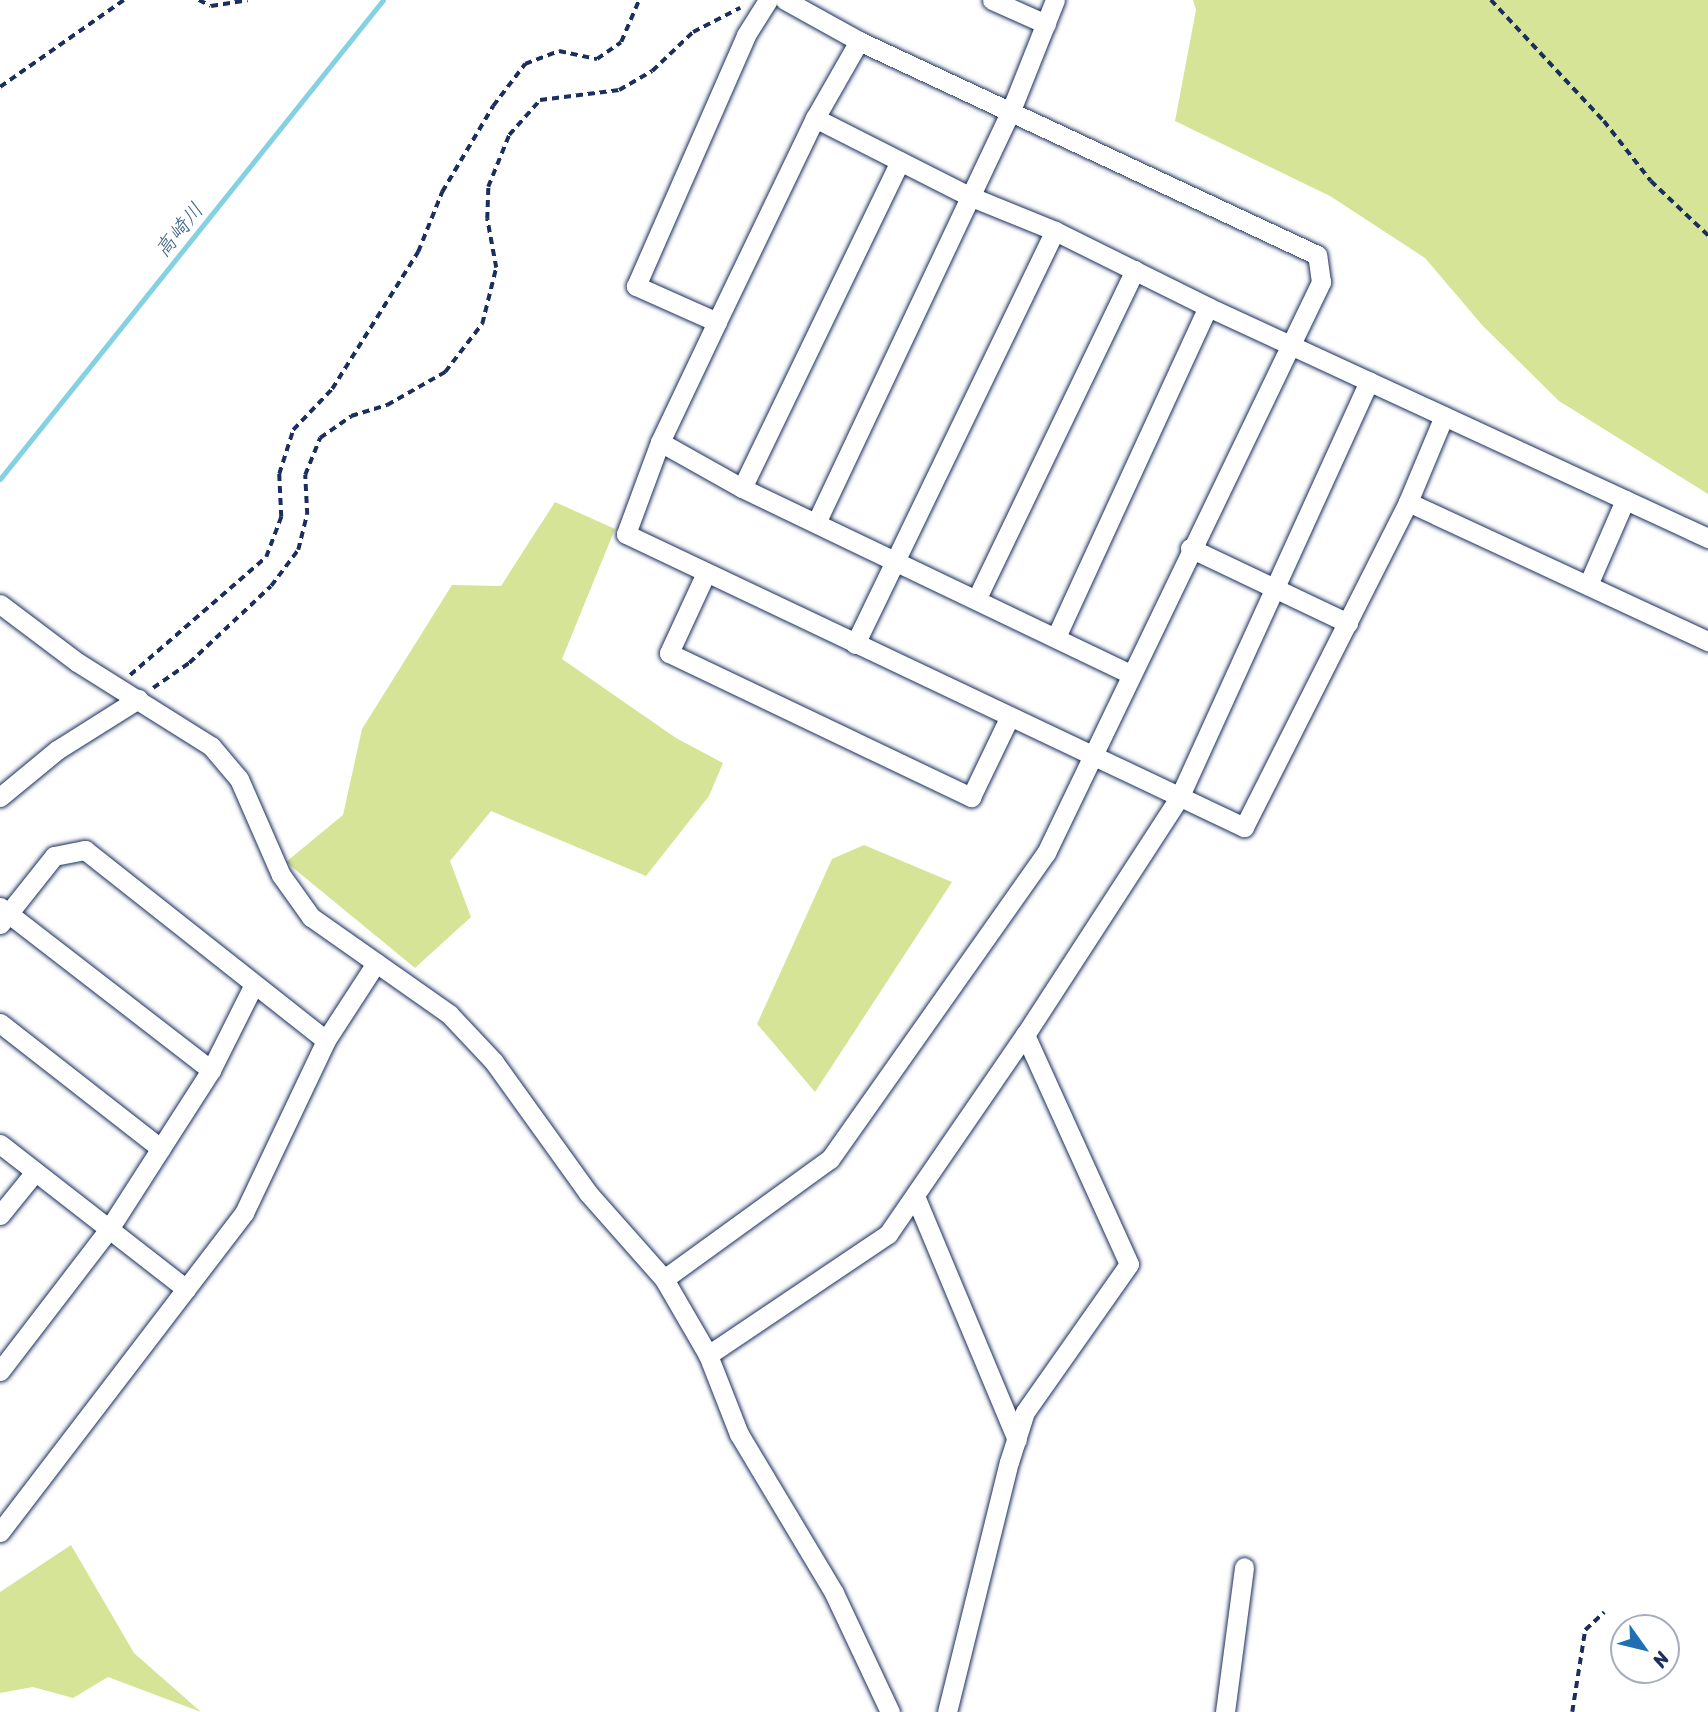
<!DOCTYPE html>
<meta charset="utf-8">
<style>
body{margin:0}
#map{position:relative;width:1708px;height:1712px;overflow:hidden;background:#fff;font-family:Sriracha,"Klee One",sans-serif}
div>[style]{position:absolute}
.green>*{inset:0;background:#d6e497}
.stream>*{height:5px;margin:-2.5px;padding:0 2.5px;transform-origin:2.5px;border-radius:2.5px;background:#83d1e2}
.path>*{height:3.5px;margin-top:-1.75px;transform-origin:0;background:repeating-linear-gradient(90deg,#1b2f5e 0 7px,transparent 0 12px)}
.roads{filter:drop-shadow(0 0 2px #1b2f5e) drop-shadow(0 0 2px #1b2f5e)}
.minor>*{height:19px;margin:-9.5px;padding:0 9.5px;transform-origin:9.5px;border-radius:9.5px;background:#fff}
span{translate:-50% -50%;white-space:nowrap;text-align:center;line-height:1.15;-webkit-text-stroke:7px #fff;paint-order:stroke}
.water-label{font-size:21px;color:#3a6086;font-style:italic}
.north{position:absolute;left:1610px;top:1614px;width:70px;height:70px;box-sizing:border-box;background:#fff;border:2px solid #a4acbf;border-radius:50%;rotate:124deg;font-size:19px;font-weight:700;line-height:28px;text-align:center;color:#1b2f5e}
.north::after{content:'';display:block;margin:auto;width:24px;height:32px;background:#1f6fb2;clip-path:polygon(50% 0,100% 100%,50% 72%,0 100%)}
</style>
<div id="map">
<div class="green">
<div style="clip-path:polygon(1193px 0,1708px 0,1708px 494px,1559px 401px,1482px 325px,1425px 258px,1330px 196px,1175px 121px,1196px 10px)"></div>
<div style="clip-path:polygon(555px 502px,615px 529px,562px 659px,676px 738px,723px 763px,709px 796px,646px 876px,491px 811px,450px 861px,471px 917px,415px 968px,286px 862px,343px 815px,362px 729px,452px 585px,501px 586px)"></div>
<div style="clip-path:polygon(864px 845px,952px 882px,815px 1092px,757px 1024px,832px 859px)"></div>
<div style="clip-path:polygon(71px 1545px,134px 1653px,201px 1712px,108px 1677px,73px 1698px,33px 1687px,0 1693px,0 1592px)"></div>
</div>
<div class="stream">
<div style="left:0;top:479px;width:613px;rotate:-51.35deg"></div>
</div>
<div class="path">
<div style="left:199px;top:0;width:13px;rotate:27deg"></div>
<div style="left:211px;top:6px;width:37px;rotate:-9deg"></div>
<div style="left:1491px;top:0;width:166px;rotate:47deg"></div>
<div style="left:1604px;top:121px;width:76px;rotate:51.9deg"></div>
<div style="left:1651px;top:181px;width:79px;rotate:43.5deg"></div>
<div style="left:0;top:87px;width:151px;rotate:-35.1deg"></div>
<div style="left:130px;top:675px;width:180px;rotate:-40.9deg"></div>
<div style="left:266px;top:557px;width:43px;rotate:-69.4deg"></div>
<div style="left:281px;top:517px;width:43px;rotate:-92.7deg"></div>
<div style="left:279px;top:474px;width:46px;rotate:-72.3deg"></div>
<div style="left:293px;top:430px;width:57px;rotate:-46.4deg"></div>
<div style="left:332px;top:389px;width:162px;rotate:-57.9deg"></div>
<div style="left:418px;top:252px;width:65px;rotate:-68.2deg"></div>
<div style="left:442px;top:192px;width:100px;rotate:-59.3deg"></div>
<div style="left:493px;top:106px;width:53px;rotate:-52.7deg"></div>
<div style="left:525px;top:64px;width:36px;rotate:-21deg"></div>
<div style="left:559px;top:51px;width:39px;rotate:12deg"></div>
<div style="left:597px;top:59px;width:29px;rotate:-35deg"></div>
<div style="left:621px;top:42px;width:46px;rotate:-66.8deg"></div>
<div style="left:153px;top:688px;width:44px;rotate:-34.8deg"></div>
<div style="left:189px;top:663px;width:112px;rotate:-43.2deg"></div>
<div style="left:271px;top:586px;width:45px;rotate:-53.1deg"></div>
<div style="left:298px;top:550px;width:36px;rotate:-76deg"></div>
<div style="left:307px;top:515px;width:40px;rotate:-92.9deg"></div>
<div style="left:305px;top:475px;width:40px;rotate:-68deg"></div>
<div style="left:320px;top:438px;width:38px;rotate:-35deg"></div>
<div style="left:351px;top:416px;width:38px;rotate:-17deg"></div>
<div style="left:387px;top:405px;width:67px;rotate:-29.6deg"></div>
<div style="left:445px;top:372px;width:61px;rotate:-52.4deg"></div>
<div style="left:482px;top:324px;width:58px;rotate:-76deg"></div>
<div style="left:496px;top:268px;width:50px;rotate:-100.4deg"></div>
<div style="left:487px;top:219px;width:32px;rotate:-88deg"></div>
<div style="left:488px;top:187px;width:56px;rotate:-68deg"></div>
<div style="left:509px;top:135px;width:47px;rotate:-48.5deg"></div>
<div style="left:540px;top:100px;width:80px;rotate:-7.2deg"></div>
<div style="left:619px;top:90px;width:38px;rotate:-30deg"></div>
<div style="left:652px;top:71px;width:57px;rotate:-43.6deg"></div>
<div style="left:693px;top:32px;width:53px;rotate:-27.1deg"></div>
<div style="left:1572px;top:1712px;width:83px;rotate:-81deg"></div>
<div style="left:1585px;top:1630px;width:26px;rotate:-43deg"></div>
</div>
<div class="roads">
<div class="minor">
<div style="left:992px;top:0;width:59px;rotate:24deg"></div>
<div style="left:859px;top:41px;width:89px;rotate:119.7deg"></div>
<div style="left:815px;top:118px;width:226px;rotate:115.7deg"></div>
<div style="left:717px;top:322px;width:133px;rotate:115.4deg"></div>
<div style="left:660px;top:442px;width:98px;rotate:110.3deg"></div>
<div style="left:626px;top:534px;width:684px;rotate:25.37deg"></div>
<div style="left:1244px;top:827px;width:364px;rotate:-63.2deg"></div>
<div style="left:1408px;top:502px;width:93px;rotate:-67.3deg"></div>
<div style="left:815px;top:118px;width:173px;rotate:26.9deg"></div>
<div style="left:969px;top:196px;width:93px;rotate:22.1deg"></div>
<div style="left:1055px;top:231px;width:171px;rotate:26.4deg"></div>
<div style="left:1208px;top:307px;width:551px;rotate:24.8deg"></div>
<div style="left:717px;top:322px;width:89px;rotate:-156deg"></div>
<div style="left:636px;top:286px;width:274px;rotate:-66.3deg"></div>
<div style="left:746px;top:35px;width:41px;rotate:-57.8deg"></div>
<div style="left:660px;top:442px;width:94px;rotate:29.3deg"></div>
<div style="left:742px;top:488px;width:430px;rotate:25.6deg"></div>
<div style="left:742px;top:488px;width:363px;rotate:-64.2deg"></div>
<div style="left:1408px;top:502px;width:331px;rotate:24.9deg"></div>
<div style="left:816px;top:523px;width:454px;rotate:-64.7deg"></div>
<div style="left:1010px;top:113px;width:122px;rotate:-68.3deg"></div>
<div style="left:1190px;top:548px;width:175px;rotate:25.4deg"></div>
<div style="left:705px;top:575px;width:86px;rotate:114.8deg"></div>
<div style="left:669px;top:653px;width:335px;rotate:25.5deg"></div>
<div style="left:971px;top:797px;width:88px;rotate:-64.3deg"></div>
<div style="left:1588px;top:585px;width:93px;rotate:-66.5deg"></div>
<div style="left:977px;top:598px;width:364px;rotate:-64.3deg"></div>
<div style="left:0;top:604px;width:96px;rotate:37deg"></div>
<div style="left:77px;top:662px;width:158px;rotate:32.1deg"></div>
<div style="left:211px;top:746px;width:43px;rotate:49.7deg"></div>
<div style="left:239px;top:779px;width:105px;rotate:66.4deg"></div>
<div style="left:281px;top:875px;width:52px;rotate:54.5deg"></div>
<div style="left:311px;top:917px;width:169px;rotate:35.1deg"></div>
<div style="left:449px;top:1014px;width:66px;rotate:46.8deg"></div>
<div style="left:494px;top:1062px;width:161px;rotate:54.3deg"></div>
<div style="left:588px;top:1193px;width:115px;rotate:48.5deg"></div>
<div style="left:664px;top:1279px;width:88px;rotate:59.9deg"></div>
<div style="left:708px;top:1355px;width:85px;rotate:68.6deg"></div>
<div style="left:739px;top:1434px;width:185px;rotate:59.1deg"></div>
<div style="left:834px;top:1593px;width:132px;rotate:64.8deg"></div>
<div style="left:1056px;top:637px;width:363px;rotate:-65.3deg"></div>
<div style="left:855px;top:644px;width:459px;rotate:-64.2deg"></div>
<div style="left:0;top:797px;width:74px;rotate:-39.5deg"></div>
<div style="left:57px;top:750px;width:96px;rotate:-32.2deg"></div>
<div style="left:0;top:907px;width:267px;rotate:37.7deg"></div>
<div style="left:0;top:924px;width:87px;rotate:-51.5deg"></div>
<div style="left:54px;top:856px;width:32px;rotate:-11deg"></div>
<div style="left:85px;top:850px;width:307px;rotate:38.3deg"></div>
<div style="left:0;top:1023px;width:204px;rotate:38deg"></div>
<div style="left:0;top:1144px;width:236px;rotate:37.9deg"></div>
<div style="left:915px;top:1196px;width:264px;rotate:67.3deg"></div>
<div style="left:0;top:1215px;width:55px;rotate:-50.9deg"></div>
<div style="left:664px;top:1279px;width:205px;rotate:-35.9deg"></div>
<div style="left:830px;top:1159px;width:375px;rotate:-54.8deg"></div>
<div style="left:1046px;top:853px;width:634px;rotate:-64.28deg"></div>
<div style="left:1321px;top:282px;width:27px;rotate:-98deg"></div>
<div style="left:1317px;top:255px;width:506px;rotate:-154.96deg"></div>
<div style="left:859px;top:41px;width:85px;rotate:-151deg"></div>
<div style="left:708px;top:1355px;width:217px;rotate:-33.9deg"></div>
<div style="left:888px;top:1234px;width:242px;rotate:-55.5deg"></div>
<div style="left:1025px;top:1035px;width:283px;rotate:-57deg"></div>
<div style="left:1179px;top:798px;width:458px;rotate:-65.5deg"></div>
<div style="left:0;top:1371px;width:179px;rotate:-52.5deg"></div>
<div style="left:109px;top:1229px;width:189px;rotate:-57.3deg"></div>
<div style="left:211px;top:1070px;width:96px;rotate:-63.4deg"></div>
<div style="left:0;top:1532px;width:402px;rotate:-52.6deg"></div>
<div style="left:244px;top:1213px;width:191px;rotate:-64.6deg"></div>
<div style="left:326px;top:1040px;width:92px;rotate:-57deg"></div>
<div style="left:947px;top:1712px;width:258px;rotate:-76.1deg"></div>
<div style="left:1009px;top:1462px;width:52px;rotate:-72.3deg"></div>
<div style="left:1025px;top:1412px;width:181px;rotate:-54.9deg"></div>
<div style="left:1129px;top:1264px;width:252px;rotate:-114.4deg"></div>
<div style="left:1225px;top:1712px;width:146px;rotate:-82.5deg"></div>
</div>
</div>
<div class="water-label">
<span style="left:179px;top:230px;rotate:-51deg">高崎川</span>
</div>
<div class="north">N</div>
</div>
